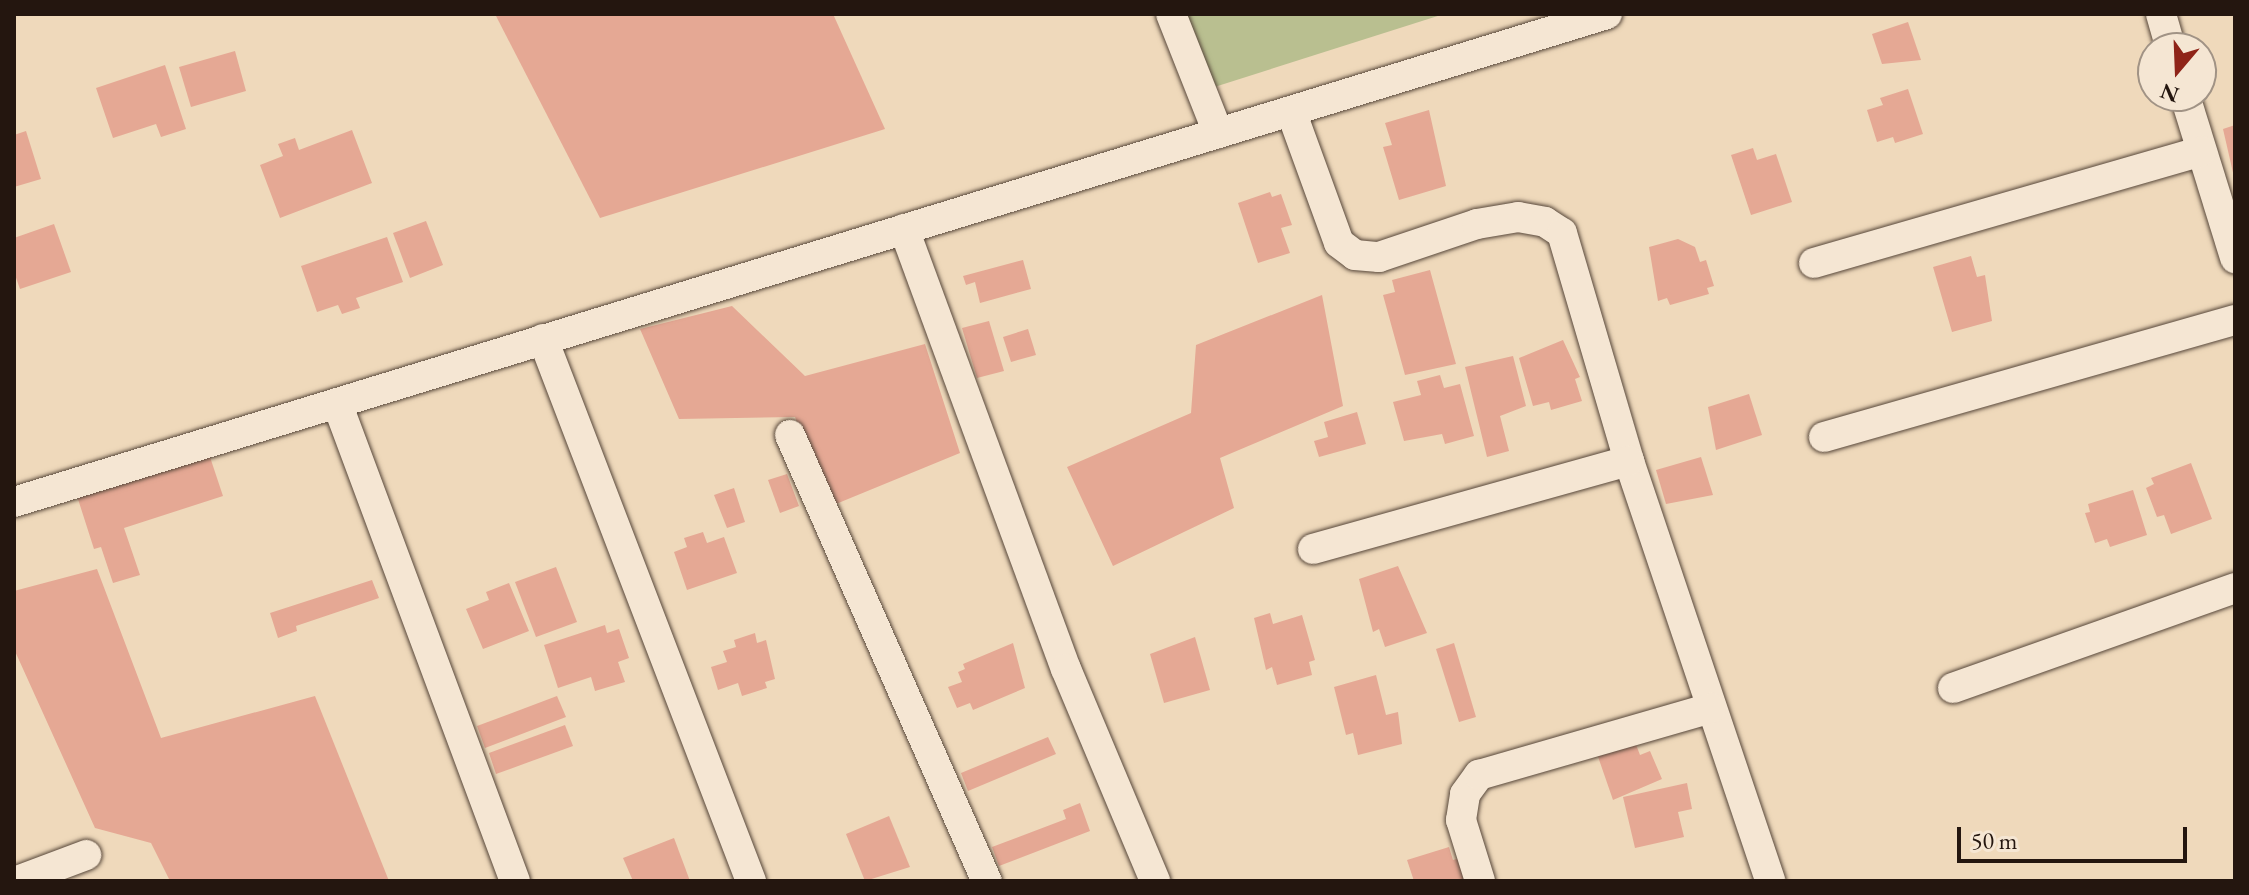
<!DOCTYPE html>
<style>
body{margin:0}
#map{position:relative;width:2249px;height:895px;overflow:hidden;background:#efd9bb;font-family:"EB Garamond",serif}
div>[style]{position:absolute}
.green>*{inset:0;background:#b9bf90}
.building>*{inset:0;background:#e5a894}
.roads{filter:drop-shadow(0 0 2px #57473a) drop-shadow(0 0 2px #57473a)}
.street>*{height:30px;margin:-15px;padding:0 15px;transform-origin:15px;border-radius:15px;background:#f5e6d3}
span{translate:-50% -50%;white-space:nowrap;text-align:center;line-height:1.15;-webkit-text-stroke:8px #f5e6d3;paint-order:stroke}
.frame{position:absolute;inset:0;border:16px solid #24160f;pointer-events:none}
.north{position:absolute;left:2137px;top:32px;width:80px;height:80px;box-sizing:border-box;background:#f5e6d3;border:2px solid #a19385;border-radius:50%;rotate:199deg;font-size:22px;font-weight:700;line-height:32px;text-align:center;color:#24160f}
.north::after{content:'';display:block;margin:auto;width:28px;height:36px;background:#8f2418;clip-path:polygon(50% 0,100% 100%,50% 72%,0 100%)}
.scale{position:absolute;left:1957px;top:827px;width:230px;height:36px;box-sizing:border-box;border:4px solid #24160f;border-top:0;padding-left:10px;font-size:24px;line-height:28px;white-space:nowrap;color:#24160f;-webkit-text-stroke:6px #f5e6d3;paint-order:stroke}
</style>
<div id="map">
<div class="green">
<div style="clip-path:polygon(1176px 14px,1444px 14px,1205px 90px)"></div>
</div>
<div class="building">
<div style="clip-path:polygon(495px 14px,833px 14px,885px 129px,600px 218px)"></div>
<div style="clip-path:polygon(1908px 22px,1921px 60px,1882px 64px,1872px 34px)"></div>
<div style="clip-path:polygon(235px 51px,246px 91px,191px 107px,179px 67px)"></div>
<div style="clip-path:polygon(165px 65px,186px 129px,161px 137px,156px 124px,113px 138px,96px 88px)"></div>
<div style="clip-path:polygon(1908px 89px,1923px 134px,1895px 143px,1893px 137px,1877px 142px,1867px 110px,1883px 105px,1880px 98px)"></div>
<div style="clip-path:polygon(1429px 110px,1446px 186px,1399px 200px,1383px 147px,1392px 145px,1385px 123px)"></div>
<div style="clip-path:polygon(2235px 125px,2235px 177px,2234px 177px,2223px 129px)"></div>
<div style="clip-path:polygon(352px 130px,372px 183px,280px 218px,260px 165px,283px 156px,278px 144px,295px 138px,299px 150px)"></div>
<div style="clip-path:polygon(26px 131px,41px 179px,14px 187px,14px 135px)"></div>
<div style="clip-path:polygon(1753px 148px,1757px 160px,1776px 154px,1792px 202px,1751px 215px,1731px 155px)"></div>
<div style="clip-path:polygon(1270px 192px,1272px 197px,1281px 194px,1292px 225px,1281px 228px,1290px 253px,1258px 263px,1238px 203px)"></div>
<div style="clip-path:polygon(426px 221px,443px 265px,410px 278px,393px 233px)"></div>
<div style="clip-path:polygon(54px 224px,71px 272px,20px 289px,14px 272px,14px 238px)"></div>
<div style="clip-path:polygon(387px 237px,403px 282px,356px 298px,360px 308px,342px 314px,338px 305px,317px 312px,301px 266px)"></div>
<div style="clip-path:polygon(1678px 239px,1695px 247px,1700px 262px,1706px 260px,1714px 286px,1707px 288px,1709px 294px,1670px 305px,1667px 298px,1658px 301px,1649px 247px)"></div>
<div style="clip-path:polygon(1971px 256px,1977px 277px,1985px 275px,1992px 321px,1952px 332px,1933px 267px)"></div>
<div style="clip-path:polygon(1023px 260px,1031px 289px,980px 303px,975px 282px,966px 285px,963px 276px)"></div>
<div style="clip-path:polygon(1430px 270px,1456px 364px,1405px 375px,1383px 295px,1395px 292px,1392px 280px)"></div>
<div style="clip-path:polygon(1322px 295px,1343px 406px,1220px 458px,1234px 508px,1113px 566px,1067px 467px,1191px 413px,1196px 345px)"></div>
<div style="clip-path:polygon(732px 306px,805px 376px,925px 344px,960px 453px,831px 506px,795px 417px,679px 419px,640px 329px)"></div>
<div style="clip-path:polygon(989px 321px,1004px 371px,977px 378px,962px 328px)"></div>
<div style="clip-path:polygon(1028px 329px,1036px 355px,1011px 362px,1003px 337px)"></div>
<div style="clip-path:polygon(1563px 340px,1580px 377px,1575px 379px,1582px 401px,1551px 410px,1549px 402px,1533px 406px,1519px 358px)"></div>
<div style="clip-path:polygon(1513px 356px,1526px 406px,1500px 416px,1509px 451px,1487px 457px,1465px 367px)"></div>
<div style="clip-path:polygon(1440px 375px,1444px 388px,1460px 384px,1474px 436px,1445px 444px,1442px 434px,1404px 441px,1393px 402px,1421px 395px,1417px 381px)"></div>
<div style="clip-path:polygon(1749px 394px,1762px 435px,1716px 450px,1708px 407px)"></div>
<div style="clip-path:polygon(1357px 412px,1366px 444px,1319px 457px,1314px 441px,1328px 437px,1324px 422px)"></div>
<div style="clip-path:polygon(209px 454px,223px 496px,124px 528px,140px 575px,113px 583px,101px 547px,94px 549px,77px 496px)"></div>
<div style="clip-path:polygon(1701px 457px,1713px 495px,1666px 504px,1656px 470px)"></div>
<div style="clip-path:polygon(2191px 463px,2212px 519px,2171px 534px,2164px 515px,2157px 517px,2146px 488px,2154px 484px,2151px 478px)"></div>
<div style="clip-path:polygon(787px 474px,799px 506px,780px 513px,768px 480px)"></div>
<div style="clip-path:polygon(734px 488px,745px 522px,727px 528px,714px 495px)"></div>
<div style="clip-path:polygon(2133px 490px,2147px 535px,2110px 547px,2107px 539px,2095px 543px,2085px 513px,2090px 512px,2088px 504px)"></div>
<div style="clip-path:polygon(703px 532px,707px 543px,724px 537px,737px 573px,687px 590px,674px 552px,687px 547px,684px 538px)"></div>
<div style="clip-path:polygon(1398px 566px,1427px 633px,1385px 647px,1379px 629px,1373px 632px,1359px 579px)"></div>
<div style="clip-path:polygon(556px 567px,577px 622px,536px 637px,515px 582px)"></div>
<div style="clip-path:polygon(97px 569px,161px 738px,315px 696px,389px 881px,170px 881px,151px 843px,95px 828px,14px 649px,14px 591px)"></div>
<div style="clip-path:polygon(372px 580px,379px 598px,296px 626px,297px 631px,278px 638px,270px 613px)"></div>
<div style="clip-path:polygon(509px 583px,529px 631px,483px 649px,466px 609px,489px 600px,486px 592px)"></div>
<div style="clip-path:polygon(1270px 613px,1273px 624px,1302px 615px,1315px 660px,1309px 662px,1312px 675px,1277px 685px,1272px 667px,1266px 670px,1254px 618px)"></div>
<div style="clip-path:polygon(605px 625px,607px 633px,619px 629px,629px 658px,618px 662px,625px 682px,595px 691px,591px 677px,558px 688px,544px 645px)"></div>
<div style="clip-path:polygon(755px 633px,757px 643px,766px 640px,775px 679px,765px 682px,767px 688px,742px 696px,738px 683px,718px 690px,711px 667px,727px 662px,723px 651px,736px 647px,734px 640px)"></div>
<div style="clip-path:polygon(1195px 637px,1210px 690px,1164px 703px,1150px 654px)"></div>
<div style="clip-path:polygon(1013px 643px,1025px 688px,973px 710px,970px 703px,957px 708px,948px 687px,962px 682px,958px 672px,965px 669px,963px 664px)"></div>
<div style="clip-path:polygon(1454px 643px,1476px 717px,1459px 722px,1436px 649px)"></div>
<div style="clip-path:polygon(1376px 675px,1386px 715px,1398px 712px,1402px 744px,1358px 755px,1353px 733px,1346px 735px,1334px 687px)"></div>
<div style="clip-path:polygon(557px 696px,566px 717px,485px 748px,477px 726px)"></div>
<div style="clip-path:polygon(565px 725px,573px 746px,496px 774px,489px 753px)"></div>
<div style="clip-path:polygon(1048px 737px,1056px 754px,968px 791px,961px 773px)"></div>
<div style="clip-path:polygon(1635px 742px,1640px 755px,1650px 751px,1662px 779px,1613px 800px,1595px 748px)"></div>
<div style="clip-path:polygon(1687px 783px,1692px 809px,1678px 812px,1684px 837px,1635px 848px,1623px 797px)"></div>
<div style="clip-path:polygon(1080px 803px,1090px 831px,999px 866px,992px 847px,1066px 819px,1063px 810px)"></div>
<div style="clip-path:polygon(889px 816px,910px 867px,865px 881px,846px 834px)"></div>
<div style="clip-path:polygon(674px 838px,690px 881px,633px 881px,623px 858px)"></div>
<div style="clip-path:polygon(1449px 847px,1453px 860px,1460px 858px,1467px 881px,1414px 881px,1407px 860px)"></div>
</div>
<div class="roads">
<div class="street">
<div style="left:1171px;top:14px;width:128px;rotate:68.4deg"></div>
<div style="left:2161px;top:14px;width:35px;rotate:74deg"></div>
<div style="left:2185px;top:96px;width:170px;rotate:72.8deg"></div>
<div style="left:1291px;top:111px;width:140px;rotate:70deg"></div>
<div style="left:1339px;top:243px;width:20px;rotate:37deg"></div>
<div style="left:1355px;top:255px;width:24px;rotate:5deg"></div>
<div style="left:1379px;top:257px;width:103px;rotate:-18.6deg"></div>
<div style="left:1477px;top:224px;width:42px;rotate:-9.7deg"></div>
<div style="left:1518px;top:217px;width:27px;rotate:10deg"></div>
<div style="left:1545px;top:222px;width:20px;rotate:33deg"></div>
<div style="left:1562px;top:233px;width:238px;rotate:73.6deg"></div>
<div style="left:1629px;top:461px;width:443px;rotate:71.4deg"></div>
<div style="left:904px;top:229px;width:469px;rotate:69.8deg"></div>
<div style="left:1066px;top:669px;width:230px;rotate:67.2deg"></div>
<div style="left:1814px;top:263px;width:403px;rotate:-16.1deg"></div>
<div style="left:543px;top:339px;width:581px;rotate:69.01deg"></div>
<div style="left:337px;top:403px;width:510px;rotate:69.58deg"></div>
<div style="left:790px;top:435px;width:488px;rotate:66.2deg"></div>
<div style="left:1824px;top:437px;width:427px;rotate:-15.9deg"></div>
<div style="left:14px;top:502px;width:1666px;rotate:-17.03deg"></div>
<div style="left:1313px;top:549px;width:328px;rotate:-15.6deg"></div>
<div style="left:1953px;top:688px;width:299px;rotate:-19.5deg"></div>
<div style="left:17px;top:881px;width:74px;rotate:-20.6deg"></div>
<div style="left:1480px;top:881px;width:64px;rotate:-107.3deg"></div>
<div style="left:1461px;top:820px;width:26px;rotate:-81deg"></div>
<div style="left:1465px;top:794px;width:24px;rotate:-54deg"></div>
<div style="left:1479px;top:775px;width:241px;rotate:-16.1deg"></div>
</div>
</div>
<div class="frame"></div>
<div class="north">N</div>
<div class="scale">50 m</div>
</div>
